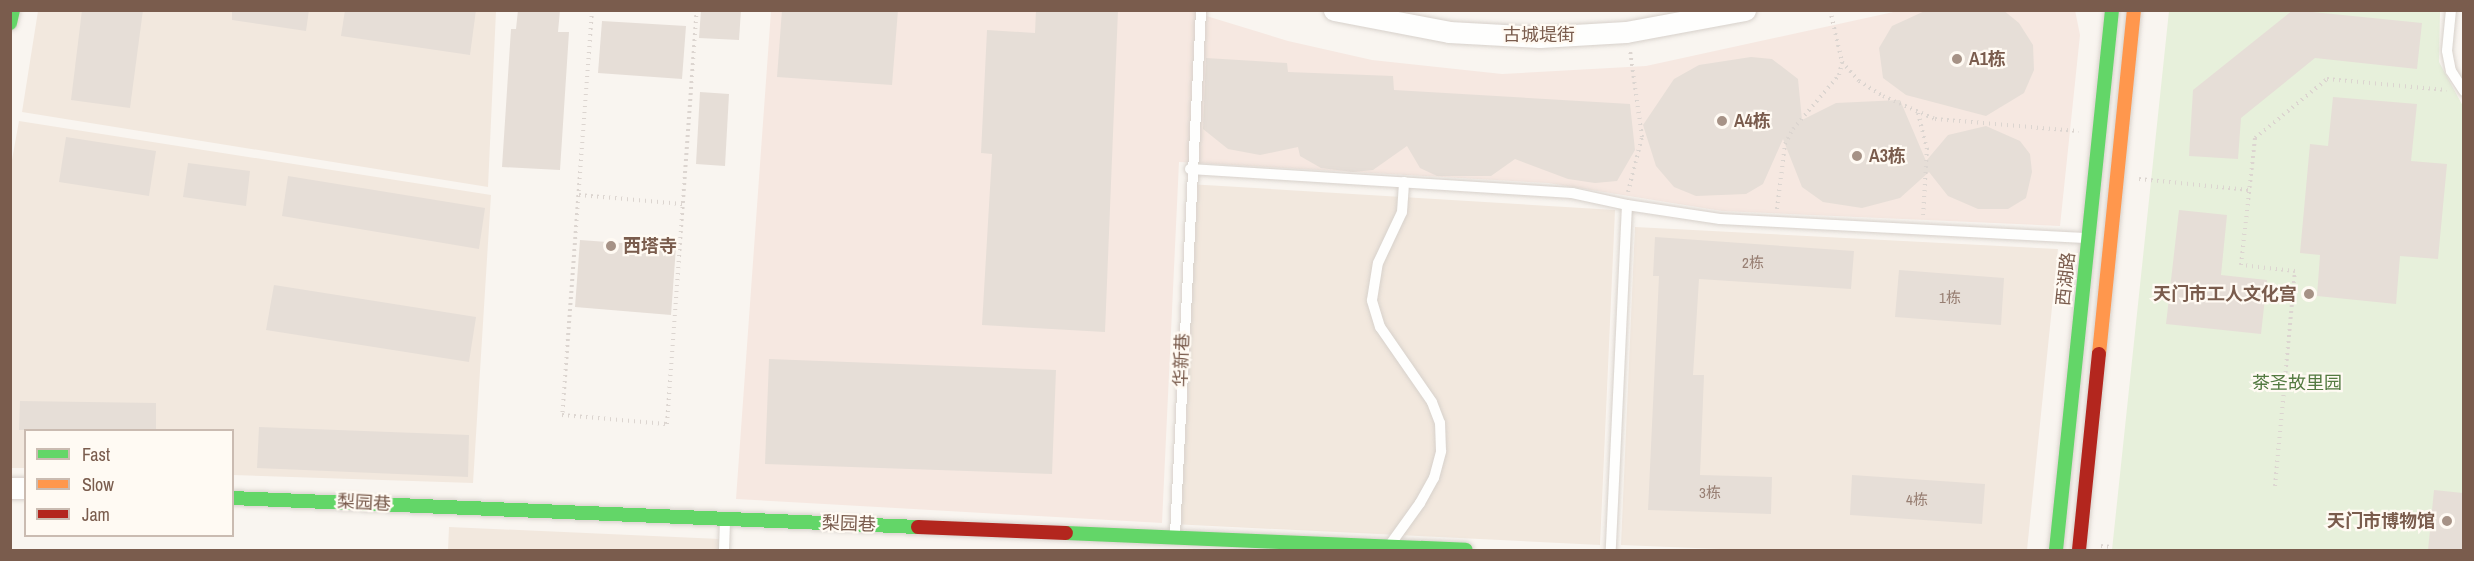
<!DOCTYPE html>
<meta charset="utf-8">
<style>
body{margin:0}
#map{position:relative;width:2474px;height:561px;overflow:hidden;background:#f9f5f0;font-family:"Archivo Narrow","Noto Sans SC",sans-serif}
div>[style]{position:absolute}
.residential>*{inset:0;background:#f2e8de}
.commercial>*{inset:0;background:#f6e8e1}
.green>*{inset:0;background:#e7f0db}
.building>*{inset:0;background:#e6ded7}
.path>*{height:4px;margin-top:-2px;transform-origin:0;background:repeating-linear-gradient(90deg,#dcd5d0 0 1.5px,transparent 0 6px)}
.roads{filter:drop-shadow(0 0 2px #d7d1cb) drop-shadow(0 0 2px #d7d1cb)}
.lane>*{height:10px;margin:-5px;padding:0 5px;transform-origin:5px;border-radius:5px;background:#fefefd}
.street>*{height:21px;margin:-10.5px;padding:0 10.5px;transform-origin:10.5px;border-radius:10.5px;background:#fefefd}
.fast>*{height:14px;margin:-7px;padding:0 7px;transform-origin:7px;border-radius:7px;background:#63d668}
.slow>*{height:14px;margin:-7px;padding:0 7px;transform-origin:7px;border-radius:7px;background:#ff974d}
.jam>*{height:14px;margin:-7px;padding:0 7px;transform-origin:7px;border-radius:7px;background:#b3261e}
.dots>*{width:16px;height:16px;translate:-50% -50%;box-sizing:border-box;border:3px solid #fffaf3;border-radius:50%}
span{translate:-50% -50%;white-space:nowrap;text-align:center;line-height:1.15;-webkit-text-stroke:4.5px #fffaf3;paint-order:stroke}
.number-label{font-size:15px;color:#977e72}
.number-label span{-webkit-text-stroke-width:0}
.street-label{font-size:18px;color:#7a5c4d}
.poi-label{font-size:18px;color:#7a5c4d;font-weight:700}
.left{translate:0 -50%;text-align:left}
.right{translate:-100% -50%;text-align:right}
.park-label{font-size:18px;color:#537a41}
.frame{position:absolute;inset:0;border:12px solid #7a5c4d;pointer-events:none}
.legend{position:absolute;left:24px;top:429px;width:210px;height:108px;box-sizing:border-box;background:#fffaf3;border:2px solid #cabbb1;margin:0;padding:8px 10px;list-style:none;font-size:18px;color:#7a5c4d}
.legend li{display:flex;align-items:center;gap:12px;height:30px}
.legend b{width:30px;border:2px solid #cabbb1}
</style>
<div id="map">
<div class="residential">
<div style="clip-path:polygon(38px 11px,496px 11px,488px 187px,22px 112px)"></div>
<div style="clip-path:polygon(19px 121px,491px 195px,473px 483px,233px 475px,232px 430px,26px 430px,25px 468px,11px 468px,10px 171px)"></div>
<div style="clip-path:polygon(1188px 184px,1615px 210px,1600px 545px,1172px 524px)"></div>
<div style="clip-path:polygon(1635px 227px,2058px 249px,2027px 550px,1745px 550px,1621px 545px)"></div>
<div style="clip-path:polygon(449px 527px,720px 539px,719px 550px,448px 550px)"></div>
</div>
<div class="commercial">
<div style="clip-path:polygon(2075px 10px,2080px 35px,2060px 226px,1722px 211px,1548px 183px,1179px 162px,1162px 523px,736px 499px,771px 11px,1190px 11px,1288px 41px,1372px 60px,1502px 74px,1646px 66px,1898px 11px)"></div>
</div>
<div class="green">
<div style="clip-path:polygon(2169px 11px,2440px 11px,2439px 62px,2464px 108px,2463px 550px,2112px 550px)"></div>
</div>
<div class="building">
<div style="clip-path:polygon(82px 10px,143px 10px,130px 108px,71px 100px)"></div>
<div style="clip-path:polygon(232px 10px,309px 10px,306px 31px,232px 20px)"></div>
<div style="clip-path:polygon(345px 10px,476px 10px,470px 55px,341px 36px)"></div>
<div style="clip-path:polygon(518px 10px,560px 10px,558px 32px,569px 32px,560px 170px,502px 167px,511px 29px,516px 29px)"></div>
<div style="clip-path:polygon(701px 10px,741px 10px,739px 40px,699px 38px)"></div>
<div style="clip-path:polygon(782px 10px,898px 10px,892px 85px,777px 77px)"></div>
<div style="clip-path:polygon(1036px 10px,1118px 10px,1105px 332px,982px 325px,992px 154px,981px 153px,987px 30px,1035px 33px)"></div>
<div style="clip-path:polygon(1927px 10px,2003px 10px,2019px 23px,2033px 45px,2034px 70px,2024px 93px,1986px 116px,1906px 95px,1883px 78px,1879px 48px,1892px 26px)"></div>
<div style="clip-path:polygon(2293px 10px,2422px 23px,2417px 69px,2315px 58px,2241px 118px,2238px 159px,2189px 156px,2193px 90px)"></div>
<div style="clip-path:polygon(602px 21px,686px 26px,682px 79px,598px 73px)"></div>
<div style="clip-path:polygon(1751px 57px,1772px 59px,1798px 79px,1802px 120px,1836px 103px,1900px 100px,1926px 161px,1948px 135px,1986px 126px,2020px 141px,2030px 154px,2032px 172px,2026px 198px,2008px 209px,1978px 209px,1948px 196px,1929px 172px,1900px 198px,1862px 208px,1823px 202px,1802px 187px,1783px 139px,1763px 184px,1746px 194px,1696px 196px,1674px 187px,1656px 166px,1643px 125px,1674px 79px,1699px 65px)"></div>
<div style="clip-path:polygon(1206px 58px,1287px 63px,1288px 72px,1393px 76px,1394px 90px,1630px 104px,1635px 150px,1617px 181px,1595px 183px,1568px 179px,1515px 159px,1491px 176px,1437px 176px,1420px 168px,1407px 146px,1373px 170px,1353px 172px,1321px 168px,1300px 156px,1298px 147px,1260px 155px,1228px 149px,1203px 129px)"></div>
<div style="clip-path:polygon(700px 92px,729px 94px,725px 166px,696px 164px)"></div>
<div style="clip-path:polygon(2333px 97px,2417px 104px,2411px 161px,2447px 164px,2438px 259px,2400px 256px,2396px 304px,2317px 296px,2320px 255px,2300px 253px,2310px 144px,2328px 146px)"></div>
<div style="clip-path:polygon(66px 137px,156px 151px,149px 196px,59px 182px)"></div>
<div style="clip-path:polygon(188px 163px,250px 171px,246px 206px,183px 197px)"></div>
<div style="clip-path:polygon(288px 176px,485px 208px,479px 249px,282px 216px)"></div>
<div style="clip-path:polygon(2179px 210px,2227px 215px,2221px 275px,2267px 280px,2261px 334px,2166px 324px)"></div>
<div style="clip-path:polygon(1655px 237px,1854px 251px,1851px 289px,1699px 279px,1693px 375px,1704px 375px,1700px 475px,1772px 477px,1771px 514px,1648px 510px,1659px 276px,1653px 276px)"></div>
<div style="clip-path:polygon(580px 240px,676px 247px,671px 315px,575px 307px)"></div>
<div style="clip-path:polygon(1899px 270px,2004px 278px,2001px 325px,1895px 317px)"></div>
<div style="clip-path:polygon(274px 285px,476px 317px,469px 362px,266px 330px)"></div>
<div style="clip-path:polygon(769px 359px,1056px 370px,1052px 474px,765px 464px)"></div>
<div style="clip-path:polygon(20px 401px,156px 403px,156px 430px,19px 430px)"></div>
<div style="clip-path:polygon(259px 427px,469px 435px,468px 477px,257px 468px)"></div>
<div style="clip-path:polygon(1852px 475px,1985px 484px,1982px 524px,1850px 515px)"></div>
<div style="clip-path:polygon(2434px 490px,2463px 493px,2463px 550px,2428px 550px)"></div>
</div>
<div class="path">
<div style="left:592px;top:10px;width:406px;rotate:94.2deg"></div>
<div style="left:562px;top:415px;width:105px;rotate:4.9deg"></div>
<div style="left:667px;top:424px;width:415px;rotate:-85.9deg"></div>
<div style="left:1830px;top:10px;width:53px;rotate:77deg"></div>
<div style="left:1842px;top:62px;width:25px;rotate:48deg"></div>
<div style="left:1859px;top:81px;width:28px;rotate:32deg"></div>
<div style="left:1883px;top:96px;width:57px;rotate:23.9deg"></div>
<div style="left:1935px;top:119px;width:144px;rotate:4.8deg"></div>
<div style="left:1918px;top:113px;width:36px;rotate:76deg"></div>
<div style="left:1927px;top:148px;width:67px;rotate:93.4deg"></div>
<div style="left:2139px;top:179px;width:111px;rotate:5.7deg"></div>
<div style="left:1628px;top:192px;width:57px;rotate:-75.7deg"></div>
<div style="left:1642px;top:137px;width:88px;rotate:-97.9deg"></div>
<div style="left:579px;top:195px;width:104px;rotate:4.9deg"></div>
<div style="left:1777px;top:209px;width:65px;rotate:-83deg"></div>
<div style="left:1785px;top:144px;width:17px;rotate:-62deg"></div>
<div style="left:1793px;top:129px;width:71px;rotate:-49.6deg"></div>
<div style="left:1839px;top:75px;width:13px;rotate:-77deg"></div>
<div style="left:2275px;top:486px;width:216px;rotate:-84.7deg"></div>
<div style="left:2295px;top:271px;width:54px;rotate:-173.7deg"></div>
<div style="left:2241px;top:265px;width:128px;rotate:-83.7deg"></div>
<div style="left:2255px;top:138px;width:93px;rotate:-39.3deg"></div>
<div style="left:2327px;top:79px;width:120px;rotate:5.3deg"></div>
<div style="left:2101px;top:546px;width:11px;rotate:5deg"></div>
</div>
<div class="roads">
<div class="lane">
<div style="left:2451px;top:10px;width:41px;rotate:95.6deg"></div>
<div style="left:2447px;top:51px;width:20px;rotate:79deg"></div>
<div style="left:2451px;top:71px;width:24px;rotate:57deg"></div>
<div style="left:1190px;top:169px;width:383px;rotate:3.6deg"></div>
<div style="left:1572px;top:193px;width:56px;rotate:12.3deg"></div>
<div style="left:1627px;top:205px;width:345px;rotate:92.7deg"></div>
<div style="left:1627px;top:205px;width:94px;rotate:8.6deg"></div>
<div style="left:1720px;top:219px;width:365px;rotate:3deg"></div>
<div style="left:1175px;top:535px;width:526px;rotate:-87.16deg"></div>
<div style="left:1392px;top:542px;width:48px;rotate:-54.3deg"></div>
<div style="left:1420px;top:503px;width:29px;rotate:-61deg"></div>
<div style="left:1434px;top:478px;width:28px;rotate:-75deg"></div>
<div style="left:1441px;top:451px;width:28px;rotate:-92deg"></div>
<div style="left:1440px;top:423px;width:22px;rotate:-111deg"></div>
<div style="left:1432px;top:402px;width:91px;rotate:-124.7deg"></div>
<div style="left:1380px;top:327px;width:28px;rotate:-107deg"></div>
<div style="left:1372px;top:300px;width:37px;rotate:-81deg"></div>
<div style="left:1378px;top:263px;width:56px;rotate:-64.8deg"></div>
<div style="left:1402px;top:212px;width:30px;rotate:-86deg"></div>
<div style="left:724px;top:550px;width:29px;rotate:-88deg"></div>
</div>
<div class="street">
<div style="left:1334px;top:10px;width:117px;rotate:10.8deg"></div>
<div style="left:1449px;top:32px;width:91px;rotate:3.1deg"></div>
<div style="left:1540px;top:37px;width:86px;rotate:-3.3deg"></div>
<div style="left:1626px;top:32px;width:121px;rotate:-10.5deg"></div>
<div style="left:10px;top:488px;width:16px"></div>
</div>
<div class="fast">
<div style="left:10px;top:23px;width:13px;rotate:-77deg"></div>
<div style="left:232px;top:498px;width:687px;rotate:2.42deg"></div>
<div style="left:1066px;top:533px;width:400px;rotate:2.4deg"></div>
<div style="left:2056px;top:550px;width:543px;rotate:-84.08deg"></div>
</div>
<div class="slow">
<div style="left:2099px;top:354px;width:346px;rotate:-84.2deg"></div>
</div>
<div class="jam">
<div style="left:918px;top:527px;width:148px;rotate:2.3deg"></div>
<div style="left:2079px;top:550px;width:197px;rotate:-84.2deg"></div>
</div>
</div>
<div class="dots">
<div style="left:1957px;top:59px;background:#a69286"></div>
<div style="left:1722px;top:121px;background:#a69286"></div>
<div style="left:1857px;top:156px;background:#a69286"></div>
<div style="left:611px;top:246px;background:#a69286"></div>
<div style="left:2309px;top:294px;background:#a69286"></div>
<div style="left:2447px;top:521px;background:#a69286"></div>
</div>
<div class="number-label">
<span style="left:1753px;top:263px">2栋</span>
<span style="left:1950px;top:298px">1栋</span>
<span style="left:1710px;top:493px">3栋</span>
<span style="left:1917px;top:500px">4栋</span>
</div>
<div class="street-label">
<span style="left:1539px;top:35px">古城堤街</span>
<span style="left:2066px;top:279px;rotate:-84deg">西湖路</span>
<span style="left:1182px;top:360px;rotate:-88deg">华新巷</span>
<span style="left:364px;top:503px;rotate:3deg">梨园巷</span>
<span style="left:849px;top:524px;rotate:2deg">梨园巷</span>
</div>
<div class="poi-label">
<span class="left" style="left:1969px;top:59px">A1栋</span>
<span class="left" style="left:1734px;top:121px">A4栋</span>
<span class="left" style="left:1869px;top:156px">A3栋</span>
<span class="left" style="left:623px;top:246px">西塔寺</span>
<span class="right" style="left:2297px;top:294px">天门市工人文化宫</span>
<span class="right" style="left:2435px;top:521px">天门市博物馆</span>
</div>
<div class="park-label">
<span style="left:2297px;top:383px">茶圣故里园</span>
</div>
<div class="frame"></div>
<ul class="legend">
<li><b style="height:8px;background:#63d668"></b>Fast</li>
<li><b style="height:8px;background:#ff974d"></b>Slow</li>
<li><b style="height:8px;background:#b3261e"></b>Jam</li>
</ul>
</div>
